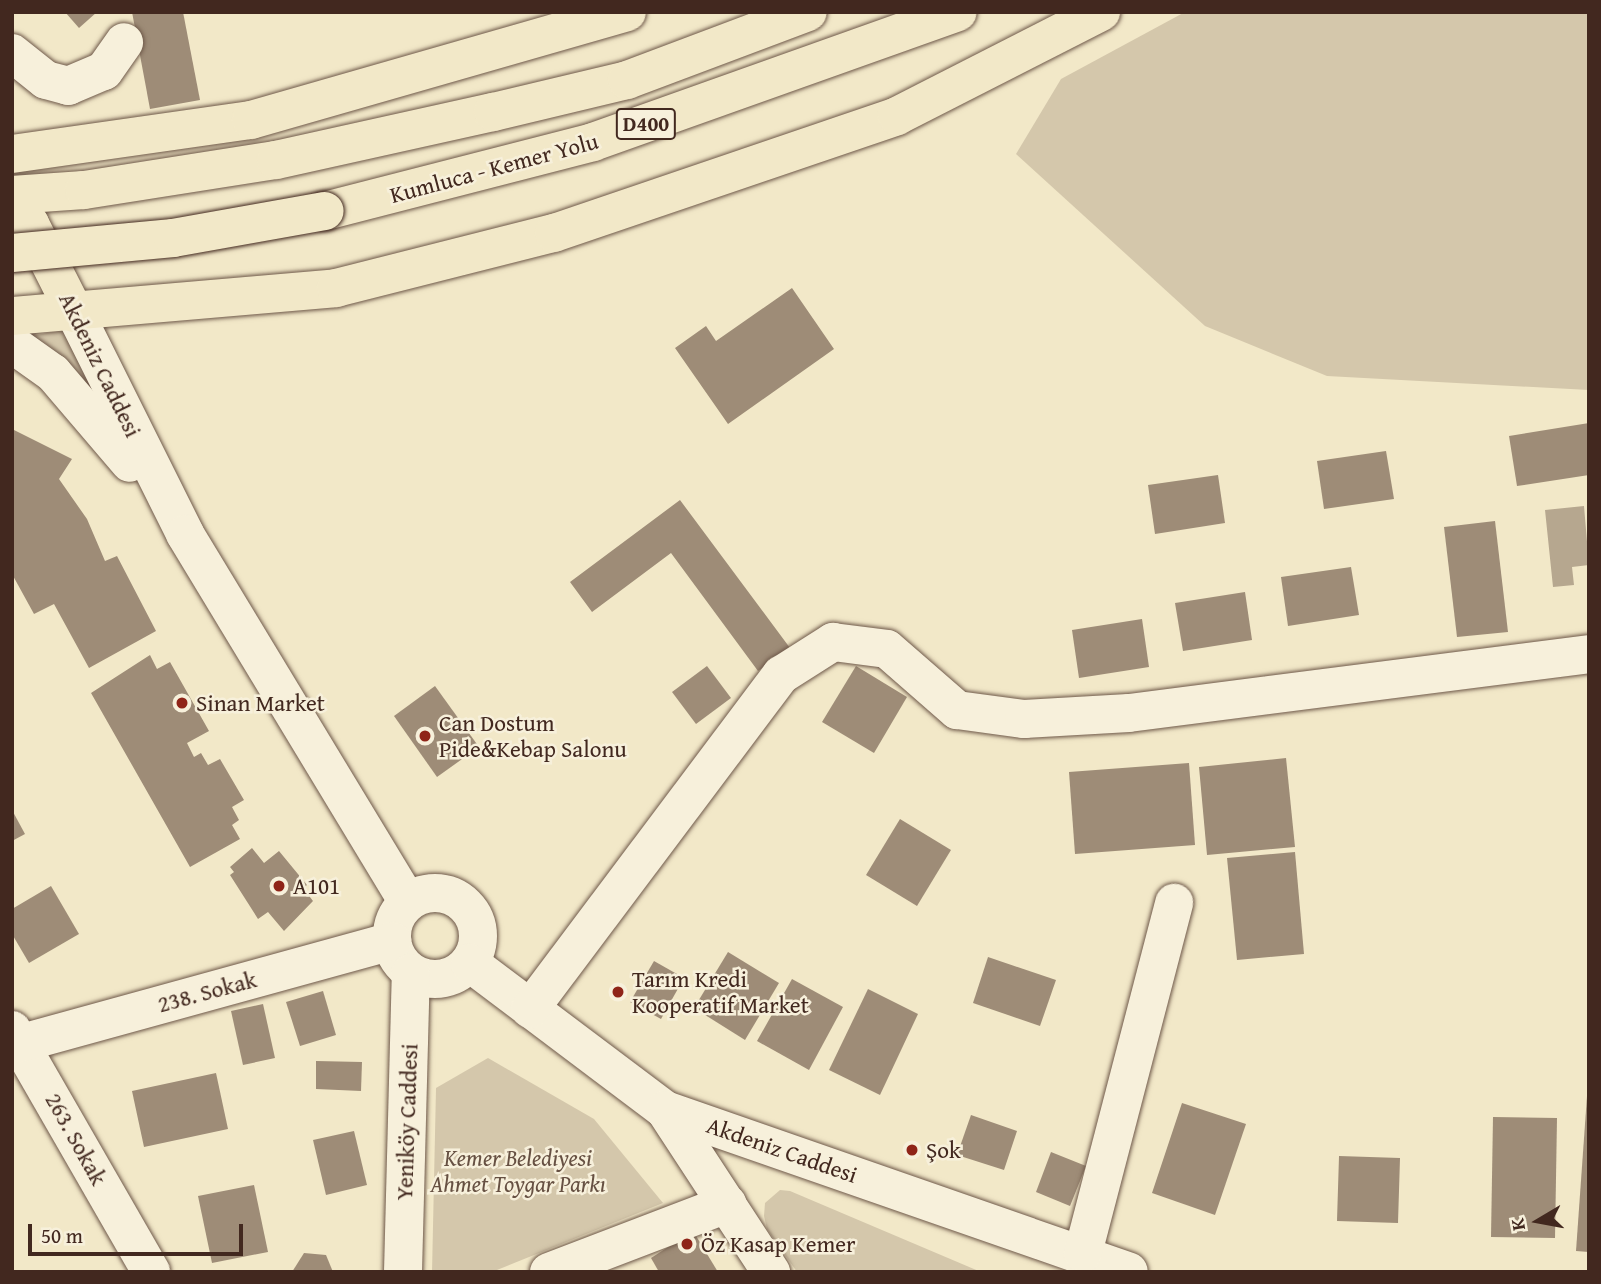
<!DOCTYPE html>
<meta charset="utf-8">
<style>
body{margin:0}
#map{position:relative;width:1601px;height:1284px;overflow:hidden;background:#f2e8c8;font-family:"Gentium Book Plus",serif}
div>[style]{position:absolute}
.green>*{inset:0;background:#d4c7ab}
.water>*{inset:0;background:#b6a78f}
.building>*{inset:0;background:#9e8c77}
.roads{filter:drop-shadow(0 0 2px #6e5849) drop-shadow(0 0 2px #6e5849)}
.minor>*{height:38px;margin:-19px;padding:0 19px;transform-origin:19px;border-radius:19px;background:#f7f0db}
.minor>.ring{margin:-19px;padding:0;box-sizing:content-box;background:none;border:38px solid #f7f0db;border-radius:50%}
.major>*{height:38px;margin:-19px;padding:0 19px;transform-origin:19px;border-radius:19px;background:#f2e8c8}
.highway>*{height:38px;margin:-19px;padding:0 19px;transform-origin:19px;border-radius:19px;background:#f2e8c8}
.bridges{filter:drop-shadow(0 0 2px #42281f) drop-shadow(0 0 2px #42281f)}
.highway-bridge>*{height:38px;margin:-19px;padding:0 19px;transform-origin:19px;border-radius:19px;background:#f2e8c8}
.dots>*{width:19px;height:19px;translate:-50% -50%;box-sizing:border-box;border:4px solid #f7f0db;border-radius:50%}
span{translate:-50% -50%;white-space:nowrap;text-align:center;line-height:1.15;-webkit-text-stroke:5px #f7f0db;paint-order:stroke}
.shield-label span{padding:2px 5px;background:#f7f0db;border:2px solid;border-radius:5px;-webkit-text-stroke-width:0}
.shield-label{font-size:21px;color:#42281f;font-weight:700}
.street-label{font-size:23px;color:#42281f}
.poi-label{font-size:23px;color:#42281f}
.left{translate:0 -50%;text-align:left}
.park-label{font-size:23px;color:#665042;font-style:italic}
.frame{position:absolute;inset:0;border:14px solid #42281f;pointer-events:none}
.north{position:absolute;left:1503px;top:1186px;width:70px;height:70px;-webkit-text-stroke:5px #f7f0db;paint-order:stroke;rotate:260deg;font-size:19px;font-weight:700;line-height:28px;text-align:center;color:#42281f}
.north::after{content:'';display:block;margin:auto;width:24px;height:32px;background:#42281f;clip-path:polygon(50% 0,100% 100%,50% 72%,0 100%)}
.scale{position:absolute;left:28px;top:1224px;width:215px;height:32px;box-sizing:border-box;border:4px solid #42281f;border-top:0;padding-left:9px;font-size:21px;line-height:24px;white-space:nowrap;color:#42281f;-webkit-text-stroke:5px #f7f0db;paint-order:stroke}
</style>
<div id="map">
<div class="green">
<div style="clip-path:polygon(1185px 12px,1589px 12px,1589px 390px,1327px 376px,1205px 326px,1016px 154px,1061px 79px)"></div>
<div style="clip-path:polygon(72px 328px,97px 393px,22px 338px)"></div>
<div style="clip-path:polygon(488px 1058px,594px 1119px,663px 1203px,492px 1272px,432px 1272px,436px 1088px)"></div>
<div style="clip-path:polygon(780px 1190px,790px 1191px,981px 1272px,797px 1272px,767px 1229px,764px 1216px,765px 1203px)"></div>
</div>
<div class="water">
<div style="clip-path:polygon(1584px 506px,1589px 565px,1572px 567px,1574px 585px,1553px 587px,1545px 510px)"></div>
</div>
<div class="building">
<div style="clip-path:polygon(65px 12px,97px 12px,79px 28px)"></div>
<div style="clip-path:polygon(132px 12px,183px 12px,200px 100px,150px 109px)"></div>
<div style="clip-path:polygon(792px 288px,834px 349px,728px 424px,675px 348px,706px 326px,716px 341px)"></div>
<div style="clip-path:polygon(1589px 423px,1589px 475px,1517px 486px,1509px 436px)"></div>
<div style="clip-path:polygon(12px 429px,72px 459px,59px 479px,87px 519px,105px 561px,117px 556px,156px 631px,89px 668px,54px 604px,34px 614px,12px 574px)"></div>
<div style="clip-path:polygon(1386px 451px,1394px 499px,1324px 509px,1317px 461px)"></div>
<div style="clip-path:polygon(1218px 475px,1225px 523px,1155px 534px,1148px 485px)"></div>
<div style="clip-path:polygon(680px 500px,790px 648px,758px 671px,671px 553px,592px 612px,570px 582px)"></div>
<div style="clip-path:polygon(1495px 521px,1508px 632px,1457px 637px,1444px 527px)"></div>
<div style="clip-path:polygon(1351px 567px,1359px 615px,1288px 626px,1281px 577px)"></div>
<div style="clip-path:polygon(1245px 592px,1252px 640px,1183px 651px,1175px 603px)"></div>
<div style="clip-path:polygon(1142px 619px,1149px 667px,1079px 678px,1072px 630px)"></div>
<div style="clip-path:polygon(150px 655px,157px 669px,170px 662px,209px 731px,187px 743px,194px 757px,201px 753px,208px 765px,220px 759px,244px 800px,232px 807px,239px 820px,232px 825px,240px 839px,190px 867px,91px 693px)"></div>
<div style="clip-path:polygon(707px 666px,731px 698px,696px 724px,672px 692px)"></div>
<div style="clip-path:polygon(856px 666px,907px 697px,874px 753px,822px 722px)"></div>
<div style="clip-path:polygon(435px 686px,479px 747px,437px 777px,394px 716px)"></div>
<div style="clip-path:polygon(1286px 758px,1295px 847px,1207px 855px,1199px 767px)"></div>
<div style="clip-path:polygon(1189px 763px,1195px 845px,1075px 854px,1069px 772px)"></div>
<div style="clip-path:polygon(12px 810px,25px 834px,12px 841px)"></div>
<div style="clip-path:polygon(900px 819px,951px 850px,917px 906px,866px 875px)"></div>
<div style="clip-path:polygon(252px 848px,264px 863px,279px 851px,307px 885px,303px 888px,313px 901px,284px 931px,268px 912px,258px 919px,230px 875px,234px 872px,230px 867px)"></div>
<div style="clip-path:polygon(1295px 852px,1304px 954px,1237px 960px,1227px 858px)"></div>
<div style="clip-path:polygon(51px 886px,79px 934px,29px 963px,12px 934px,12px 909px)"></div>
<div style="clip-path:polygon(728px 952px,779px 983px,745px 1040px,694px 1008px)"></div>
<div style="clip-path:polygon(988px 957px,1056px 980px,1040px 1026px,973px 1003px)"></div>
<div style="clip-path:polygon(654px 961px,684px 978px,661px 1019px,630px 1002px)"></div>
<div style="clip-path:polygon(792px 979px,843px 1007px,809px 1070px,757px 1041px)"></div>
<div style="clip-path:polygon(868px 989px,918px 1014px,880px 1095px,829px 1070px)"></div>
<div style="clip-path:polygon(323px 991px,336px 1035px,300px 1046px,286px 1002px)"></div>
<div style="clip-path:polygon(263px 1004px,275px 1058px,243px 1065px,231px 1011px)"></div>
<div style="clip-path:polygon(316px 1061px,362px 1062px,361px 1091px,316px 1089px)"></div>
<div style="clip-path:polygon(216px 1073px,228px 1129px,144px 1147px,132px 1091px)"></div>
<div style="clip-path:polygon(1587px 1096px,1589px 1096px,1589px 1252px,1576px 1251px)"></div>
<div style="clip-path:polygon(1182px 1103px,1246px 1124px,1215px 1215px,1152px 1193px)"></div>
<div style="clip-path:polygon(971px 1115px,1017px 1131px,1004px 1170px,957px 1155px)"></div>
<div style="clip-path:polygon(1493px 1117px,1557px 1118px,1555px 1238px,1491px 1237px)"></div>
<div style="clip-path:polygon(354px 1131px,367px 1185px,326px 1195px,313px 1140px)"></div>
<div style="clip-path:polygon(1051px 1152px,1086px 1166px,1070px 1206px,1036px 1192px)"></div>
<div style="clip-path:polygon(1339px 1156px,1400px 1158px,1398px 1223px,1337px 1221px)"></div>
<div style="clip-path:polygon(254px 1185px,268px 1252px,212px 1263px,198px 1196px)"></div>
<div style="clip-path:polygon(693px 1231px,718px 1272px,659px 1272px,651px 1258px)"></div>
<div style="clip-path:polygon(304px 1253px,326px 1255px,333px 1272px,292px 1272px)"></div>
</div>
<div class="roads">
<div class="minor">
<div style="left:12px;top:53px;width:43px;rotate:38.5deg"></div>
<div style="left:46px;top:80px;width:23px;rotate:15deg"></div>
<div style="left:68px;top:86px;width:39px;rotate:-23deg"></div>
<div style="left:104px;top:71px;width:35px;rotate:-55deg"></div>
<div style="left:75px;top:313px;width:247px;rotate:63.5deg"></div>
<div style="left:185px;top:534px;width:430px;rotate:58.8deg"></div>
<div style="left:12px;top:344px;width:50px;rotate:35.3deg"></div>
<div style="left:53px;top:373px;width:118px;rotate:49.5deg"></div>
<div class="ring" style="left:392px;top:893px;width:48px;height:48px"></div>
<div style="left:470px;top:963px;width:244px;rotate:37deg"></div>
<div style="left:665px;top:1110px;width:491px;rotate:19.2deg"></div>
<div style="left:530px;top:1009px;width:418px;rotate:-53.1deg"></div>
<div style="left:781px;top:675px;width:62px;rotate:-32.4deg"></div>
<div style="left:833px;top:642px;width:54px;rotate:7.4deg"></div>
<div style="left:887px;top:649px;width:93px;rotate:41.1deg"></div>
<div style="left:957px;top:710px;width:68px;rotate:7.7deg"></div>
<div style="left:1024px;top:719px;width:105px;rotate:-3.3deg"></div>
<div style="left:1129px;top:713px;width:464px;rotate:-7.3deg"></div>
<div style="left:12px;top:1030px;width:279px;rotate:60.1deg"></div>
<div style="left:22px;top:1043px;width:384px;rotate:-15.4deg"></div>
<div style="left:665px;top:1110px;width:194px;rotate:56.8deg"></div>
<div style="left:1083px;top:1253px;width:362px;rotate:-75.4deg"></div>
<div style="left:403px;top:1272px;width:299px;rotate:-88.5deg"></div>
<div style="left:549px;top:1272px;width:191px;rotate:-20.9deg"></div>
</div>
<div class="major">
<div style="left:12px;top:199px;width:31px;rotate:54deg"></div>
<div style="left:30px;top:224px;width:100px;rotate:63.2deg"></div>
</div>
<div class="highway">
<div style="left:12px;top:154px;width:241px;rotate:-8.1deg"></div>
<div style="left:251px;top:120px;width:391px;rotate:-16deg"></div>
<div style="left:12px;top:195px;width:72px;rotate:-4deg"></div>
<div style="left:84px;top:190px;width:194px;rotate:-8.9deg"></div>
<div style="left:276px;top:160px;width:222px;rotate:-12.5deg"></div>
<div style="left:493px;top:112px;width:138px;rotate:-13.4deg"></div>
<div style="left:627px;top:80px;width:193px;rotate:-20.6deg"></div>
<div style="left:325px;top:211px;width:277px;rotate:-14.4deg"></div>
<div style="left:593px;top:142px;width:387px;rotate:-19.6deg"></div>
<div style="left:12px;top:316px;width:325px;rotate:-4.9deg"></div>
<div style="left:336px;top:288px;width:225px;rotate:-14.2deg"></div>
<div style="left:554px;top:233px;width:362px;rotate:-18.8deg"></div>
<div style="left:897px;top:116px;width:229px;rotate:-27deg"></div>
</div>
</div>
<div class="bridges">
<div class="highway-bridge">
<div style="left:12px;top:253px;width:162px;rotate:-5.3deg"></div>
<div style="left:173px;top:238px;width:154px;rotate:-10.1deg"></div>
</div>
</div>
<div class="dots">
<div style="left:182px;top:703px;background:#8f2418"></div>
<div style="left:425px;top:736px;background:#8f2418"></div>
<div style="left:279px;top:886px;background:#8f2418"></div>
<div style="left:618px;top:992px;background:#8f2418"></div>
<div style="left:912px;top:1150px;background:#8f2418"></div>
<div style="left:687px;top:1244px;background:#8f2418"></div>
</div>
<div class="shield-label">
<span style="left:646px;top:124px">D400</span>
</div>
<div class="street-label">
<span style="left:494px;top:168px;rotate:-15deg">Kumluca - Kemer Yolu</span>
<span style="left:100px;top:365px;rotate:64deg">Akdeniz Caddesi</span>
<span style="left:207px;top:992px;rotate:-15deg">238. Sokak</span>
<span style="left:407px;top:1122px;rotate:-88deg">Yeniköy Caddesi</span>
<span style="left:76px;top:1139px;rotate:61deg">263. Sokak</span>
<span style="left:782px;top:1150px;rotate:19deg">Akdeniz Caddesi</span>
</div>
<div class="poi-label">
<span class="left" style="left:196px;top:703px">Sinan Market</span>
<span class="left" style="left:439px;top:736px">Can Dostum<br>Pide&amp;Kebap Salonu</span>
<span class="left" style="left:293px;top:886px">A101</span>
<span class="left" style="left:632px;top:992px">Tarım Kredi<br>Kooperatif Market</span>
<span class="left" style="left:926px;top:1150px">Şok</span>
<span class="left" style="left:701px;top:1244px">Öz Kasap Kemer</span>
</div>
<div class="park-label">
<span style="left:518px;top:1171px">Kemer Belediyesi<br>Ahmet Toygar Parkı</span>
</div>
<div class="frame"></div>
<div class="north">K</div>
<div class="scale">50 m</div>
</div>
